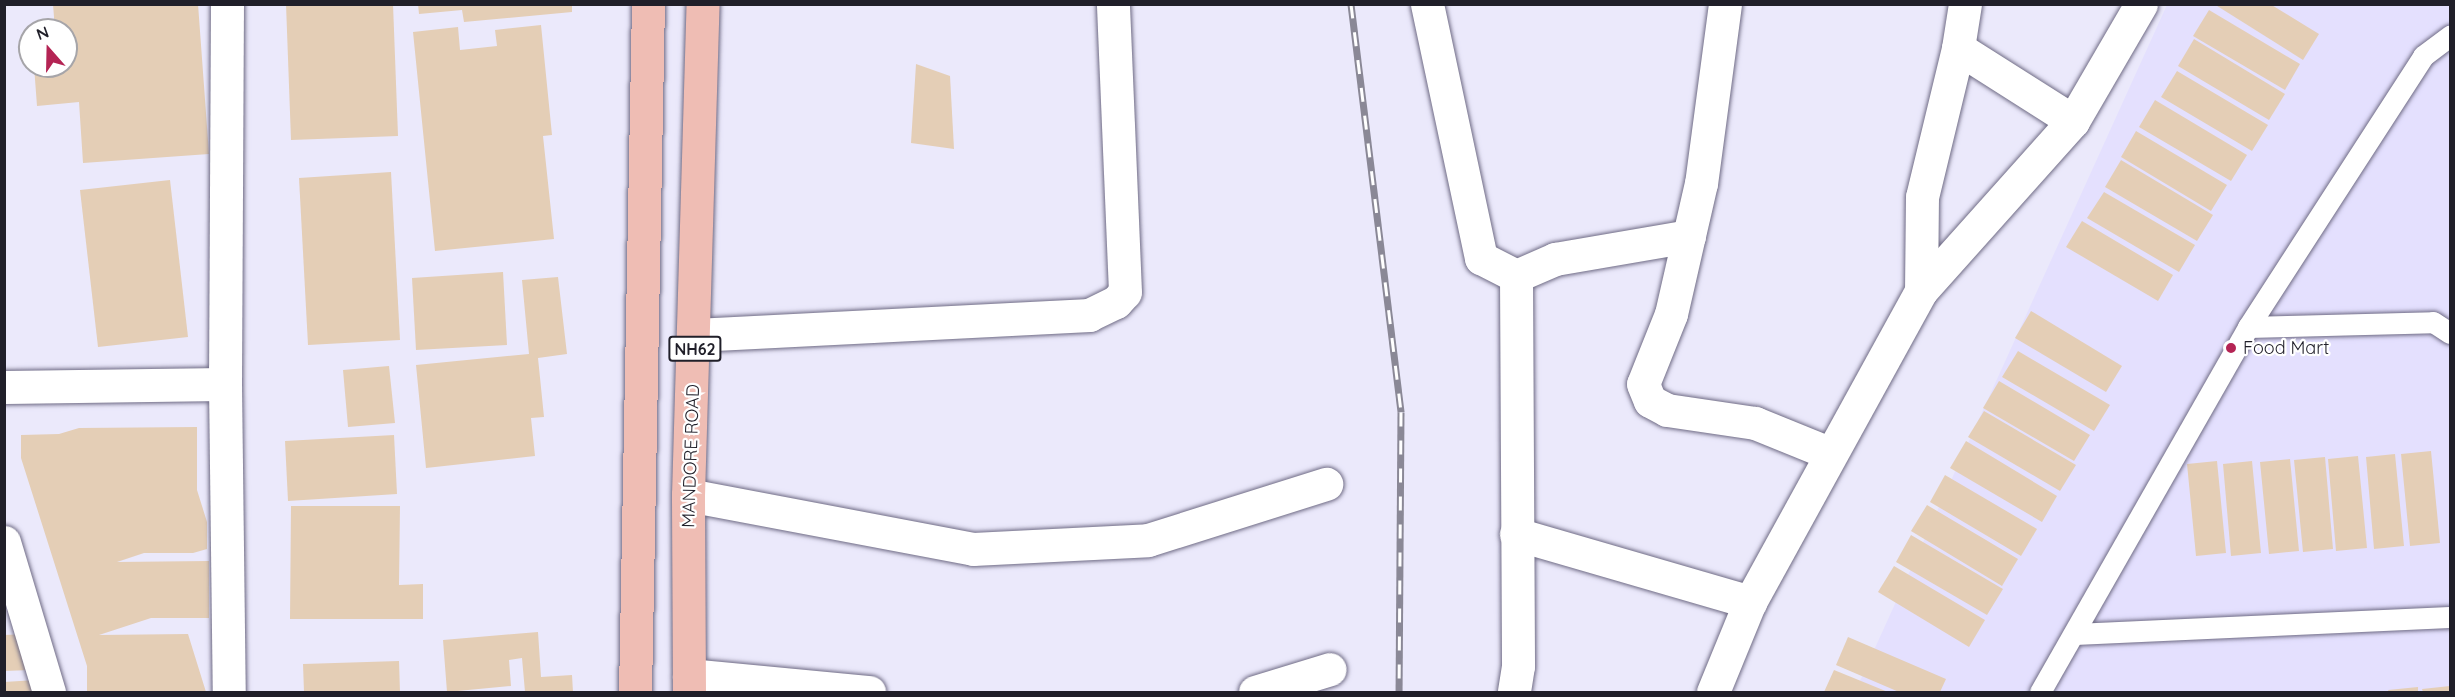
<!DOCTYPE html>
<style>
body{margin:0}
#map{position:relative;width:2455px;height:697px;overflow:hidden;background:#ebe9fb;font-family:Quicksand,sans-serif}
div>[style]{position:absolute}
.built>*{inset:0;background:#e4e0fe}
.building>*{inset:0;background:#e4ceb6}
.roads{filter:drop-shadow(0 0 2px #6f6b85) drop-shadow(0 0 2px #6f6b85)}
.lane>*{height:21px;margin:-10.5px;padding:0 10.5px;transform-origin:10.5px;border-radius:10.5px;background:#fff}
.street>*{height:33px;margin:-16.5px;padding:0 16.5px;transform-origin:16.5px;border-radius:16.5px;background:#fff}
.highway>*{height:33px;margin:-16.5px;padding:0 16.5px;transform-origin:16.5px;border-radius:16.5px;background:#efbdb4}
.rail>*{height:7px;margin-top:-3.5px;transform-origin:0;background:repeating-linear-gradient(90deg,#fff 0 14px,#8a8896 0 28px);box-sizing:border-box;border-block:2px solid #8a8896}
.dots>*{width:16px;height:16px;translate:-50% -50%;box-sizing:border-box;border:3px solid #fff;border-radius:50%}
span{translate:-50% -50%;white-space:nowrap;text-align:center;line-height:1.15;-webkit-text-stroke:4.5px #fff;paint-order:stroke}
.shield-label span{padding:2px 4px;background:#fff;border:2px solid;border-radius:4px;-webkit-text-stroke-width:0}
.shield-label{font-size:16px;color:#201f29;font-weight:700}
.poi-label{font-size:18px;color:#201f29}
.left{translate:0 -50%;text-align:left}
.street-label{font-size:18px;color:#201f29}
.frame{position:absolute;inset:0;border:6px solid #201f29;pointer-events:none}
.north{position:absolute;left:18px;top:18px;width:60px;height:60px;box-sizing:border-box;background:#fff;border:2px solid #a6a5a9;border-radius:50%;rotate:340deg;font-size:16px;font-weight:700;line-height:24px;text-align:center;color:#201f29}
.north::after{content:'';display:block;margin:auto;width:21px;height:27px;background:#b42454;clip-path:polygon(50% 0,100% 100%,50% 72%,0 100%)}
</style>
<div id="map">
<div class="built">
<div style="clip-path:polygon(2167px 5px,2450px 5px,2450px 692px,1855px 692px)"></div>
</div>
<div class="building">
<div style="clip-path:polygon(53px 4px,198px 4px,209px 154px,83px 163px,79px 102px,37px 106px,34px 66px,66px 66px,66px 30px,55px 30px)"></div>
<div style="clip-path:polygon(286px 4px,393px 4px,398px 136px,291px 140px)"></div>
<div style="clip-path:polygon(418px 4px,572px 4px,572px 12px,464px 22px,462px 10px,419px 14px)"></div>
<div style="clip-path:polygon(2214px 4px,2270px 4px,2319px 34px,2303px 60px)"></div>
<div style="clip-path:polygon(2209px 10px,2300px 64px,2285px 90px,2193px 36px)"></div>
<div style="clip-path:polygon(541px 25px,552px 135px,543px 136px,554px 239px,435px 251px,413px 32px,458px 27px,460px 50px,497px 46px,495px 30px)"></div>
<div style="clip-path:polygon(2194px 39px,2285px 94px,2269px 120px,2178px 66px)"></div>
<div style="clip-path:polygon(916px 64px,950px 76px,954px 149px,911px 143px)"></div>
<div style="clip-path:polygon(2177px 71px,2268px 125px,2252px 151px,2161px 97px)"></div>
<div style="clip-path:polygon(2155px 100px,2247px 155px,2231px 181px,2139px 127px)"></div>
<div style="clip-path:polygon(2136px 131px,2227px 185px,2211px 211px,2121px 157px)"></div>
<div style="clip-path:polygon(2121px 160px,2213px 215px,2197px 241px,2105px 187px)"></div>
<div style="clip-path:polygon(391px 172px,400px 340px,308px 345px,299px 178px)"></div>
<div style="clip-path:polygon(170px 180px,188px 337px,98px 347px,80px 190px)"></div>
<div style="clip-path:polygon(2104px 192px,2195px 245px,2179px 272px,2087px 218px)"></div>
<div style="clip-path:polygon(2082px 221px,2173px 275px,2158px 301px,2066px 247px)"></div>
<div style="clip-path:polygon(503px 272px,507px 345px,416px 350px,412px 278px)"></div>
<div style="clip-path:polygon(558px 277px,567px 354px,538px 358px,544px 417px,531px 418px,535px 456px,426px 468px,416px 365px,529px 354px,522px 280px)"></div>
<div style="clip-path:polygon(2031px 311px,2122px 366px,2106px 392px,2015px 338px)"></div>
<div style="clip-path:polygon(2018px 351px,2110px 405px,2094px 431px,2002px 377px)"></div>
<div style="clip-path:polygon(389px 366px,395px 423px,348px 427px,343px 370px)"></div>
<div style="clip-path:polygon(1999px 381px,2090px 435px,2074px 461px,1983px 408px)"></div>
<div style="clip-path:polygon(1984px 411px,2076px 465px,2060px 491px,1968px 437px)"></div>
<div style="clip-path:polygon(197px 427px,197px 490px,207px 522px,207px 549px,193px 553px,144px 553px,117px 562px,209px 561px,209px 618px,151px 618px,99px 635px,188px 634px,206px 692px,87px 692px,87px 666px,21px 458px,21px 435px,59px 434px,79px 428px)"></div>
<div style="clip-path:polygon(394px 435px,397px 494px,288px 501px,285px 441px)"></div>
<div style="clip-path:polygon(1966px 441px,2057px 496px,2042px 522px,1950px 468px)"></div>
<div style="clip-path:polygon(2431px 451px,2440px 543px,2410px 546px,2401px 454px)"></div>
<div style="clip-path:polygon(2395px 454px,2404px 546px,2374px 549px,2366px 457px)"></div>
<div style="clip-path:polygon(2358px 456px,2367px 548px,2336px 551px,2328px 459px)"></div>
<div style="clip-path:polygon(2325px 457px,2333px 549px,2303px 552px,2294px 460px)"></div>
<div style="clip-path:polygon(2290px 459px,2299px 551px,2269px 554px,2260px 462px)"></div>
<div style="clip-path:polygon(2217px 461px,2226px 553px,2196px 556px,2187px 464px)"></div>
<div style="clip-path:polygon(2252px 461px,2261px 553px,2231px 556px,2223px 464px)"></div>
<div style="clip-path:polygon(1945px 475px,2037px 529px,2021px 556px,1930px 502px)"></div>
<div style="clip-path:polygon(1927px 505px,2018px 559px,2002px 586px,1911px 531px)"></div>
<div style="clip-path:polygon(291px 506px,400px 506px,399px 585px,423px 584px,423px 619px,290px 619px)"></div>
<div style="clip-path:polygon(1911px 535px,2003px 589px,1987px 615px,1896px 562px)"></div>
<div style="clip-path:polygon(1894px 566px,1985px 620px,1969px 647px,1878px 592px)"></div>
<div style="clip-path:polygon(538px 632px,541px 677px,572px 675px,573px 692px,525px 692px,522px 658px,509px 660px,511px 686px,447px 692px,443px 640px)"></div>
<div style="clip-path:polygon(30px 634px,31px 670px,4px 671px,4px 635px)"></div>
<div style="clip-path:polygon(1848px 637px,1946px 679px,1940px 692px,1899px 692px,1836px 665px)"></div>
<div style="clip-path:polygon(399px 661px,400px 692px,304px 692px,303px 664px)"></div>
<div style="clip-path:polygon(1834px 670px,1888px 692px,1824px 692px)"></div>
<div style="clip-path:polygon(36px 680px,37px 692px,4px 692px,4px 682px)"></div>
<div style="clip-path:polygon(2450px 686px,2450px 692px,2423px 692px,2422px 689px)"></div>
<div style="clip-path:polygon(2418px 687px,2418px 692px,2389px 692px,2388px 690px)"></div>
</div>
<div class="roads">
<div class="lane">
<div style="left:2248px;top:327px;width:185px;rotate:-1.5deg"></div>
<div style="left:2433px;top:322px;width:20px;rotate:33deg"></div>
<div style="left:2074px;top:634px;width:376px;rotate:-2.6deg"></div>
<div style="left:2040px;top:692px;width:420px;rotate:-60.3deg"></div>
<div style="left:2248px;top:327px;width:323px;rotate:-57.1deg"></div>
<div style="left:2423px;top:56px;width:34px;rotate:-37deg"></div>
</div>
<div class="street">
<div style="left:1427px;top:4px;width:260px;rotate:78deg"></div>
<div style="left:1481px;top:258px;width:39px;rotate:27deg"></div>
<div style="left:1516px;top:276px;width:390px;rotate:89.7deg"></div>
<div style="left:1518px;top:666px;width:26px;rotate:99deg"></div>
<div style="left:1725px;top:4px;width:181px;rotate:97.6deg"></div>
<div style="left:1701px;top:183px;width:134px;rotate:102.9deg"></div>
<div style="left:1671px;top:314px;width:75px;rotate:111.8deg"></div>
<div style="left:1643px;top:384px;width:18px;rotate:68deg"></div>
<div style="left:1650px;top:401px;width:19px;rotate:28deg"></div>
<div style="left:1667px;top:410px;width:89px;rotate:8.4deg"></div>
<div style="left:1755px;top:423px;width:80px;rotate:22.1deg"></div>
<div style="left:2073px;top:121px;width:135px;rotate:-59.8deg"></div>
<div style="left:1516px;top:276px;width:43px;rotate:-23.6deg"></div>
<div style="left:1555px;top:259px;width:136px;rotate:-9.7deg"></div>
<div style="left:1921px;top:291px;width:228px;rotate:-48.2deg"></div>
<div style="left:2073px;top:121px;width:136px;rotate:-147.6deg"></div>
<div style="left:695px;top:335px;width:395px;rotate:-2.9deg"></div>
<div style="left:1089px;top:315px;width:30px;rotate:-26deg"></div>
<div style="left:1116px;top:302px;width:13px;rotate:-48deg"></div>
<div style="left:1125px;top:292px;width:288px;rotate:-92.4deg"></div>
<div style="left:225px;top:384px;width:308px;rotate:89.3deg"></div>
<div style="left:4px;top:387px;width:221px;rotate:-0.8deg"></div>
<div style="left:225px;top:384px;width:380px;rotate:-89.7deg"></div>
<div style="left:688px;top:495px;width:290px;rotate:10.7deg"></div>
<div style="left:973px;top:549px;width:175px;rotate:-2.9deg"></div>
<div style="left:1148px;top:540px;width:187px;rotate:-17.5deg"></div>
<div style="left:1516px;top:534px;width:244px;rotate:16.2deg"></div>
<div style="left:4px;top:542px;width:157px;rotate:73.3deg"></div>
<div style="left:689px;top:675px;width:181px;rotate:5.4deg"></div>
<div style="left:1255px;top:692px;width:78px;rotate:-17deg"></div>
<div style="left:1713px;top:692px;width:97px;rotate:-67.7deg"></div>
<div style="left:1750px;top:602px;width:355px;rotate:-61.2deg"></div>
<div style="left:1921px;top:291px;width:94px;rotate:-89.4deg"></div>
<div style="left:1922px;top:197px;width:153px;rotate:-76.4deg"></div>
<div style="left:1958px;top:48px;width:45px;rotate:-81deg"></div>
</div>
<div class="highway">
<div style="left:635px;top:692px;width:688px;rotate:-88.92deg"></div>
<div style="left:689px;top:692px;width:197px;rotate:-90.3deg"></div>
<div style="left:688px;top:495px;width:491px;rotate:-88.3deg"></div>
</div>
</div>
<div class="rail">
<div style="left:1351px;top:4px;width:411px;rotate:83deg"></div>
<div style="left:1401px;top:412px;width:280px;rotate:90.4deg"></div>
</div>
<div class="dots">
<div style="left:2231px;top:348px;background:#b42454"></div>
</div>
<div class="shield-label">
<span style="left:695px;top:349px">NH62</span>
</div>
<div class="poi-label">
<span class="left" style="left:2243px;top:348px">Food Mart</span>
</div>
<div class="street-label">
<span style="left:691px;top:456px;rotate:-88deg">MANDORE ROAD</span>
</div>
<div class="frame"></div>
<div class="north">N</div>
</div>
